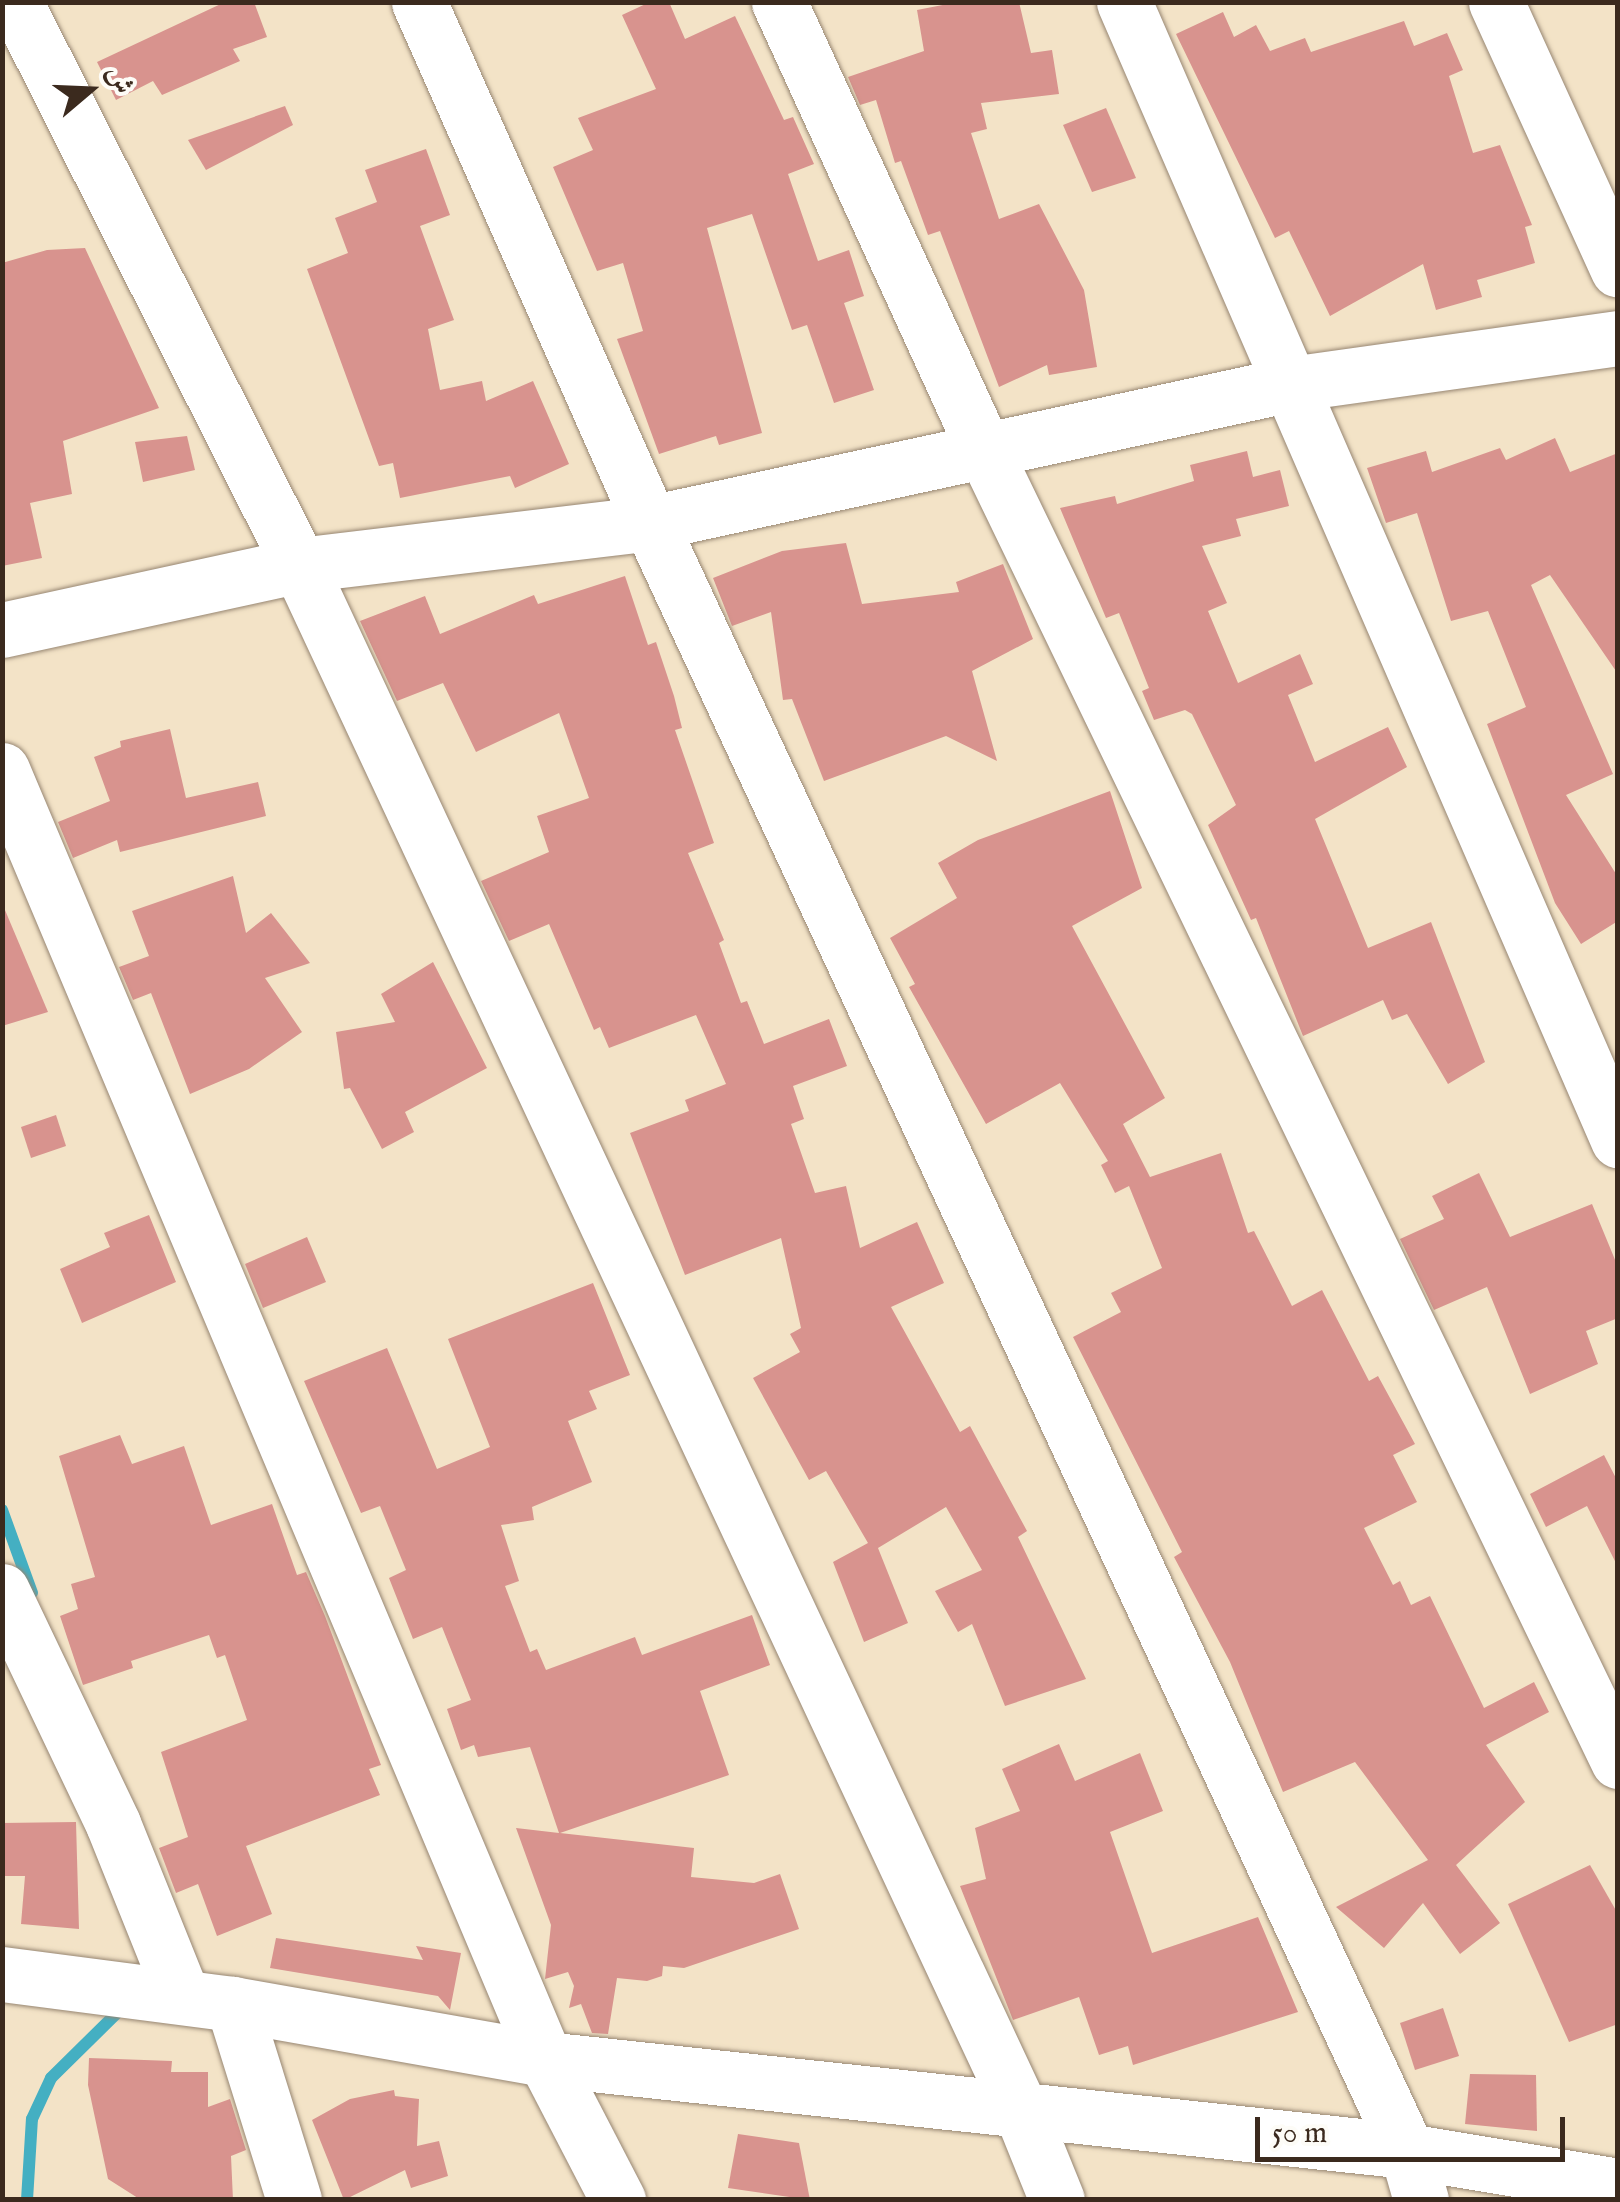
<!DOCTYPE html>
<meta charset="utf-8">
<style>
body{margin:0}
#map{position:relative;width:1620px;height:2202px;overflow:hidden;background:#f3e3c7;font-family:"IM FELL English",Amiri,serif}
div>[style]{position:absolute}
.stream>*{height:12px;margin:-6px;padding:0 6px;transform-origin:6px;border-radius:6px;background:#44afc2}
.building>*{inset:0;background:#d8938e}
.roads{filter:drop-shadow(0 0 2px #978672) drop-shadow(0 0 2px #978672)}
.minor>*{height:55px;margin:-27.5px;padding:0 27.5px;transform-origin:27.5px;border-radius:27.5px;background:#fff}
span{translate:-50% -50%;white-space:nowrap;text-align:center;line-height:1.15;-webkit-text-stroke:10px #fdfcf7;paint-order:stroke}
.frame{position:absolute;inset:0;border:5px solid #3b2a1e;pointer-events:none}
.north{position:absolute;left:40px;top:40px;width:100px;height:100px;-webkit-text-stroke:8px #fdfcf7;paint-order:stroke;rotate:71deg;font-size:28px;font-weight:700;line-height:40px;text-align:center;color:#3b2a1e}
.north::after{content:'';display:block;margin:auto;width:35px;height:45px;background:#3b2a1e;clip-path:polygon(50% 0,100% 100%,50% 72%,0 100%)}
.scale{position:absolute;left:1255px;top:2117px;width:310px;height:45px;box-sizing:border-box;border:5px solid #3b2a1e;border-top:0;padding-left:12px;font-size:30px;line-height:35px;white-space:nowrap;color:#3b2a1e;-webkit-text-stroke:8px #fdfcf7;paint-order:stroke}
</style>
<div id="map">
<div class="stream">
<div style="left:2px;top:1510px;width:88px;rotate:70.1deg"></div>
<div style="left:27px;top:2200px;width:81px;rotate:-86.5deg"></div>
<div style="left:32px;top:2119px;width:45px;rotate:-65.1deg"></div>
<div style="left:51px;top:2078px;width:104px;rotate:-44.6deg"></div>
</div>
<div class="building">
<div style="clip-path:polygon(225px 2px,254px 2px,267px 37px,233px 49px,240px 61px,162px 95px,153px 81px,116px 100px,97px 62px)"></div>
<div style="clip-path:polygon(650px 2px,669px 2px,685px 39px,735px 16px,784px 120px,793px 117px,814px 164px,788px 174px,818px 261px,849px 250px,864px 296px,844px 303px,874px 390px,834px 403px,807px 325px,792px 330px,752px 214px,707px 228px,762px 433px,719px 445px,716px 436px,659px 454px,617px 339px,643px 331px,623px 263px,597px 271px,553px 167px,593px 150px,578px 118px,656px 89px,622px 15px)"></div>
<div style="clip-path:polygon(958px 2px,1019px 2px,1031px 53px,1052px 50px,1059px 94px,981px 103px,987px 129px,971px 133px,999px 219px,1039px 204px,1084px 290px,1097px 367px,1049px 375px,1047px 365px,999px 387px,940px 231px,928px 235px,901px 161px,895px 163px,876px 100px,860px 105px,848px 77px,924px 51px,917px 10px)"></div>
<div style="clip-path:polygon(1223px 12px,1234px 37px,1256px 25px,1270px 51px,1305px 38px,1311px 52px,1404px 21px,1414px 46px,1447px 33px,1463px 70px,1449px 76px,1473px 153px,1500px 145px,1532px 225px,1525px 227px,1535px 263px,1477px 280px,1482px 297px,1436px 310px,1423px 264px,1330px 316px,1289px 231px,1275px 238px,1176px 34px)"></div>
<div style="clip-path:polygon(285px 106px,293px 125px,206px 170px,188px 140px)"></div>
<div style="clip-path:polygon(1106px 108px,1136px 178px,1092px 192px,1063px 125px)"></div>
<div style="clip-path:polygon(426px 149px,450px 215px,420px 226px,454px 320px,428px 329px,440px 390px,482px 381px,486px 401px,533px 381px,569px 464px,515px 488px,510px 476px,400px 498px,393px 463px,379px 466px,307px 269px,348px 253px,335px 218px,377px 202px,365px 170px)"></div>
<div style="clip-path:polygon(85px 248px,159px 408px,63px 441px,72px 494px,30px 503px,42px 558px,2px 566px,2px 263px,47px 250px)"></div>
<div style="clip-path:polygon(187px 436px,195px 470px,143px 482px,135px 442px)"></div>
<div style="clip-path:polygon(1555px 438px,1570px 472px,1618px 453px,1618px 674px,1550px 575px,1531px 585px,1613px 774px,1566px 795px,1618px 877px,1618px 921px,1581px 944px,1555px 903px,1487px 724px,1526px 707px,1488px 611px,1451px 621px,1417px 513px,1386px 523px,1367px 468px,1426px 451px,1432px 472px,1500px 448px,1506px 460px)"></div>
<div style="clip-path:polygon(1247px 451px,1253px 477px,1280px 470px,1289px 506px,1236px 519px,1241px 536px,1202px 546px,1227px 603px,1208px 611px,1238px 683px,1300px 654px,1313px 684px,1288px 695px,1315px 762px,1388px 727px,1407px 767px,1315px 819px,1368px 948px,1431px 922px,1485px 1062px,1448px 1084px,1407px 1014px,1392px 1020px,1383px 1000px,1303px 1036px,1256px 918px,1251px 920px,1208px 825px,1236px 805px,1192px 714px,1185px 710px,1154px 720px,1142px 691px,1149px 688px,1119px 613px,1106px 618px,1060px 508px,1115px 496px,1117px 504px,1194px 481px,1190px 465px)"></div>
<div style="clip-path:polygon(846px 543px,862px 604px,959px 592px,956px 582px,1003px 564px,1033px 639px,972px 671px,997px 761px,946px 736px,824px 781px,792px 699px,783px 700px,771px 612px,732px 626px,713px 578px,782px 551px)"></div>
<div style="clip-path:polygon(625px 576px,648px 645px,656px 642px,674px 696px,682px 728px,675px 730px,714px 843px,688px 853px,724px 940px,719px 943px,741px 1003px,747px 1001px,764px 1044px,829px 1019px,847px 1066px,793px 1086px,804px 1119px,791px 1124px,815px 1193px,846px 1186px,860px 1248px,917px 1222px,944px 1283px,891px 1307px,960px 1432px,970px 1426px,1027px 1531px,1018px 1537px,1086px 1679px,1005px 1706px,972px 1624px,958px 1632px,935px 1591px,982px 1570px,946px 1507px,878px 1548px,908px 1623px,864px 1642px,833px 1562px,868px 1543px,826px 1471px,809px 1480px,753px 1378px,800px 1352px,790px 1334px,801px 1328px,781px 1238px,685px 1275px,630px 1133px,689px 1111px,685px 1100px,726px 1084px,696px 1015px,609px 1048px,600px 1027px,594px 1030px,549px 924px,509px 941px,481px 881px,549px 852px,537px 816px,589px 798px,559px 713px,476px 752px,443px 683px,397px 701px,360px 621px,425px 596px,440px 634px,534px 595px,538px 604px)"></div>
<div style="clip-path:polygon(170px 729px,186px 798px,258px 782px,266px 816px,120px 852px,117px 840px,73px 858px,58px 822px,110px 801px,94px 757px,121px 747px,120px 741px)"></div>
<div style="clip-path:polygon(1110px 791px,1142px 888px,1072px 926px,1165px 1098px,1123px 1124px,1150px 1177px,1221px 1153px,1248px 1233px,1254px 1231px,1292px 1306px,1322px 1290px,1369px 1381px,1378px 1376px,1415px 1444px,1393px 1455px,1417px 1502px,1364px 1528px,1393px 1585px,1400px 1581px,1411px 1605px,1430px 1596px,1484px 1708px,1534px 1682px,1549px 1712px,1486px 1745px,1525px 1802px,1456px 1865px,1500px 1923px,1460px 1954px,1423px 1903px,1384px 1948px,1336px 1907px,1428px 1860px,1355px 1762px,1283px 1792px,1230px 1662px,1174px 1557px,1182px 1552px,1073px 1337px,1121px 1312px,1111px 1293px,1162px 1268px,1129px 1186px,1115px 1193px,1101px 1165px,1108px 1161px,1060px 1083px,986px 1124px,909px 987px,915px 984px,890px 938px,957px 898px,938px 863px,978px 840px)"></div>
<div style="clip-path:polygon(233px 876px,246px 933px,271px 913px,310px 963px,265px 978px,302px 1032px,249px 1069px,190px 1094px,151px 993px,133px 1000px,119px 967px,149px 956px,132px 911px)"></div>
<div style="clip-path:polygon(2px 903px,48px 1012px,2px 1026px)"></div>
<div style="clip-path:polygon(433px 962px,487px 1068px,405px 1112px,414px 1132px,382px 1149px,350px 1088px,344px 1089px,336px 1032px,395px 1022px,381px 994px)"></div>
<div style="clip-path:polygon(56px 1115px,66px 1146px,31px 1158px,21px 1127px)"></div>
<div style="clip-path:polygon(1479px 1173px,1510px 1237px,1592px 1204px,1618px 1267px,1618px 1318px,1586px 1331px,1598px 1364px,1530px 1394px,1487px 1287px,1434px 1310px,1400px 1239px,1444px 1219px,1432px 1196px)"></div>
<div style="clip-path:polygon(149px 1215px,176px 1282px,82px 1323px,60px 1269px,110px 1247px,104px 1233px)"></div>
<div style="clip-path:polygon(307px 1237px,326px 1282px,263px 1308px,245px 1264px)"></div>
<div style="clip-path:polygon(593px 1283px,630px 1375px,589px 1391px,597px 1409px,568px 1421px,592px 1482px,532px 1507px,534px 1520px,501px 1525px,519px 1581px,505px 1586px,530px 1652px,537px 1649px,546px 1670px,635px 1637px,642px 1655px,752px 1615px,770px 1665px,700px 1691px,729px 1775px,560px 1833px,694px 1848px,691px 1877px,754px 1883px,780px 1874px,799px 1929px,684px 1968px,663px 1966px,662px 1976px,647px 1981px,617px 1978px,608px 2034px,592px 2033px,581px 2004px,569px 2008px,574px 1986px,568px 1972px,545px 1979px,551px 1925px,516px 1828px,559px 1833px,530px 1747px,478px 1757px,474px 1745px,461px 1750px,447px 1709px,471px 1700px,442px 1627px,413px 1639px,389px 1578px,406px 1570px,380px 1506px,361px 1513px,304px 1381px,387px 1348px,437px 1469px,490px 1447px,448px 1339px)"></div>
<div style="clip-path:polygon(120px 1435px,132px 1464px,184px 1446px,211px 1525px,272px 1504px,297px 1575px,306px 1572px,325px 1616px,381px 1765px,369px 1769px,380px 1795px,246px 1846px,272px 1914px,217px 1936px,198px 1884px,176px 1893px,159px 1848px,188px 1837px,161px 1752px,247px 1720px,225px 1655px,217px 1658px,209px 1635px,131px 1661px,133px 1668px,83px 1685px,60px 1616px,78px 1609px,71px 1584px,95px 1577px,59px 1456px)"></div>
<div style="clip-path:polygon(1604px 1455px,1618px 1482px,1618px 1567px,1587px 1506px,1546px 1527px,1530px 1494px)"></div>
<div style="clip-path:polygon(1059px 1744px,1075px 1781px,1140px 1753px,1163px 1811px,1110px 1832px,1152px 1953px,1258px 1917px,1298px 2012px,1133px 2065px,1128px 2046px,1099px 2055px,1079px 1997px,1013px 2020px,960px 1886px,986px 1879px,975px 1828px,1020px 1811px,1002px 1769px)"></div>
<div style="clip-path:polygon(76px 1822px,79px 1929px,21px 1924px,25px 1876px,2px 1876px,2px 1823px)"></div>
<div style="clip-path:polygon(1590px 1865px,1618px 1914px,1618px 2024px,1569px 2042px,1508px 1904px)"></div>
<div style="clip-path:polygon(276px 1938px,423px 1960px,416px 1946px,461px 1953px,450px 2010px,438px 1996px,270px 1968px)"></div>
<div style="clip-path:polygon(1443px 2008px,1459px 2056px,1415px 2070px,1400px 2023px)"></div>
<div style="clip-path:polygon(89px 2058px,172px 2061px,171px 2072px,208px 2072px,208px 2107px,230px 2099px,246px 2150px,231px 2156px,233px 2200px,141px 2200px,108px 2179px,88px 2085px)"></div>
<div style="clip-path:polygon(1470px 2074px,1536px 2075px,1537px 2131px,1465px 2124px)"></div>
<div style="clip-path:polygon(394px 2090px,395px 2096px,419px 2099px,417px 2146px,439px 2141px,448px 2176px,411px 2188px,405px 2170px,344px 2200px,312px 2120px,350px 2099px)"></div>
<div style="clip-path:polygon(738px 2134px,799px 2143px,810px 2200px,728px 2188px)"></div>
</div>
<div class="roads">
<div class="minor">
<div style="left:15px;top:2px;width:631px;rotate:63.23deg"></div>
<div style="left:299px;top:565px;width:1701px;rotate:64.96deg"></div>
<div style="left:1019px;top:2106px;width:101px;rotate:68deg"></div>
<div style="left:419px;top:2px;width:570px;rotate:66.09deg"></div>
<div style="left:650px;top:523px;width:1795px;rotate:65.06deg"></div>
<div style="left:1407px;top:2151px;width:51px;rotate:74.1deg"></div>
<div style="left:779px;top:2px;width:497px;rotate:65.4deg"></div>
<div style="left:986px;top:454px;width:1452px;rotate:64.19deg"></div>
<div style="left:1124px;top:2px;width:1241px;rotate:66.53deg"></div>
<div style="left:1496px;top:2px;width:294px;rotate:65.5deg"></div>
<div style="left:2px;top:630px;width:304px;rotate:-12.3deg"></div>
<div style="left:299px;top:565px;width:354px;rotate:-6.8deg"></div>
<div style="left:650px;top:523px;width:656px;rotate:-12.24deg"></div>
<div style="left:1291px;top:384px;width:330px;rotate:-8deg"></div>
<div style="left:2px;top:770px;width:1399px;rotate:67.16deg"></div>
<div style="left:545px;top:2059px;width:159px;rotate:62.6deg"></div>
<div style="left:2px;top:1591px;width:258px;rotate:64.5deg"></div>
<div style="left:113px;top:1824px;width:185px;rotate:68.1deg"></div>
<div style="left:2px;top:1974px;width:233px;rotate:7.4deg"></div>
<div style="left:233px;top:2004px;width:317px;rotate:10deg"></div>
<div style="left:545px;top:2059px;width:867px;rotate:6.09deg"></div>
<div style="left:1407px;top:2151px;width:214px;rotate:9.4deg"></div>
<div style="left:233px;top:2004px;width:205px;rotate:72.7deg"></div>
</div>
</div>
<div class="frame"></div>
<div class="north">ش</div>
<div class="scale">50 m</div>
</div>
